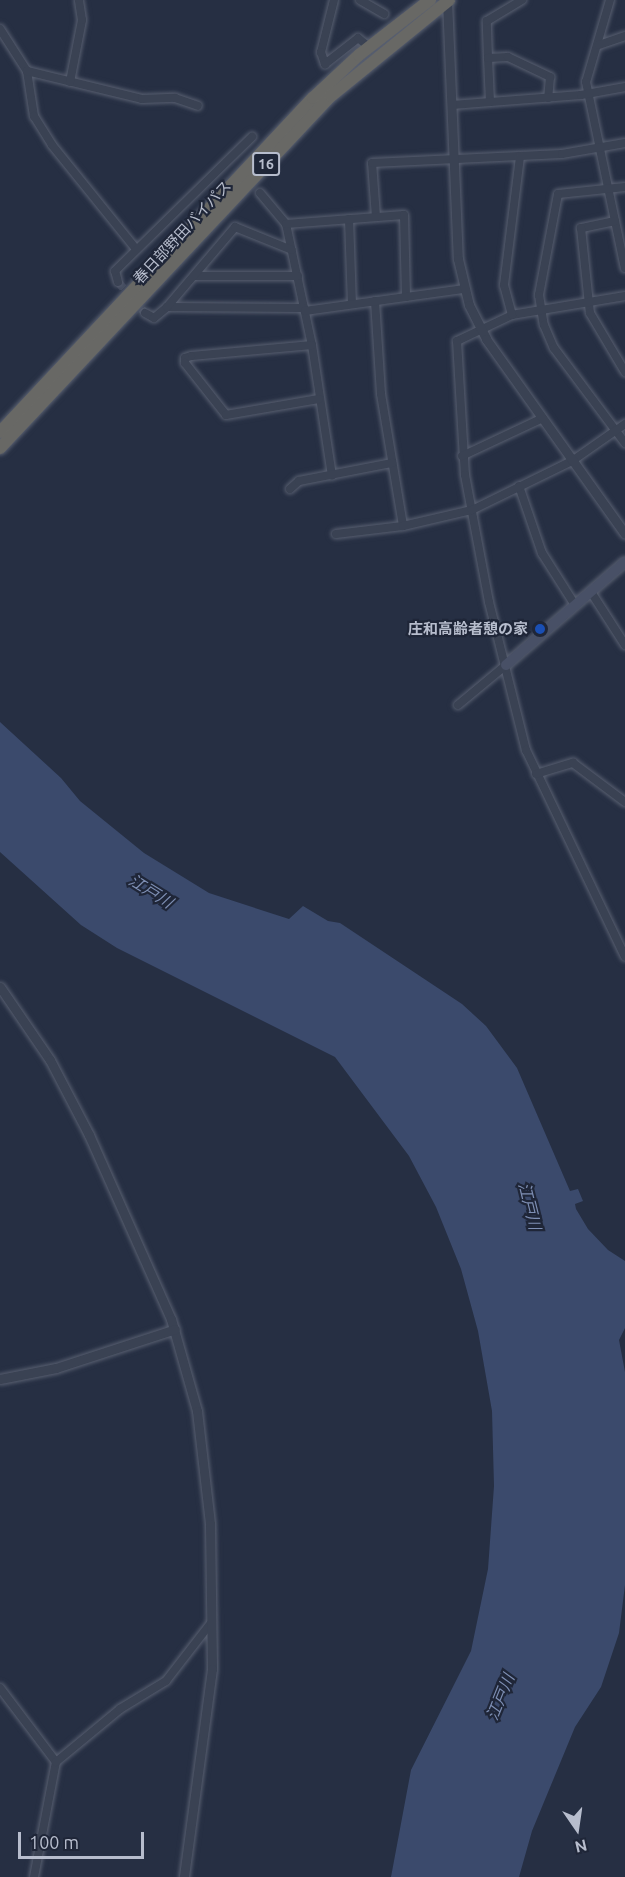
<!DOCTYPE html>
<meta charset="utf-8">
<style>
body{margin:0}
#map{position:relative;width:625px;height:1877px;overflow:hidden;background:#262f43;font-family:Ubuntu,"Noto Sans JP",sans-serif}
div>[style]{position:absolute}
.water>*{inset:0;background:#3b4a6c}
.minor-tunnel>*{height:8px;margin-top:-4px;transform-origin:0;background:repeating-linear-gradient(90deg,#3c4458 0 8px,transparent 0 12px)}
.roads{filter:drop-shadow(0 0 2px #585f70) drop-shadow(0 0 2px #585f70)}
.minor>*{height:8px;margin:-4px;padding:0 4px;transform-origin:4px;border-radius:4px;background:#3a4253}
.tertiary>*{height:9px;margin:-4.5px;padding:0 4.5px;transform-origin:4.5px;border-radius:4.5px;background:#3a4253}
.secondary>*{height:10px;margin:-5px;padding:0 5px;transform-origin:5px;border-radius:5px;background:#485066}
.trunk>*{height:12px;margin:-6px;padding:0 6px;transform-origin:6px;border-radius:6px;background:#686865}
.dots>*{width:16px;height:16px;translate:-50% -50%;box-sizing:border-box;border:3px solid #1f2638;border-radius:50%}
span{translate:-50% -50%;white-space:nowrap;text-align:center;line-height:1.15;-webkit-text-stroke:4.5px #1f2638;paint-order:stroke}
.shield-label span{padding:2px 4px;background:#1f2638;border:2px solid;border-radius:4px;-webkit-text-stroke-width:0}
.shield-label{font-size:14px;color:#b7bdcd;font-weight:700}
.street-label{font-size:15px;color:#b7bdcd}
.poi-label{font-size:15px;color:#b7bdcd;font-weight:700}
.right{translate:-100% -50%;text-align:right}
.water-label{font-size:16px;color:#7e8fb4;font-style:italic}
.north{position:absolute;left:547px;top:1799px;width:60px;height:60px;-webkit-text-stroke:4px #1f2638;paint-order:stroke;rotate:167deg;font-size:16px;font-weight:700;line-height:24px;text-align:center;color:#b7bdcd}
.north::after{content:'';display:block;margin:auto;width:21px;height:27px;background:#b7bdcd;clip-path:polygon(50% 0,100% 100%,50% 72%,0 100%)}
.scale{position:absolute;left:18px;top:1832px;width:126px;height:27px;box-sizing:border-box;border:3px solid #b7bdcd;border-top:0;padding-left:8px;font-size:18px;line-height:21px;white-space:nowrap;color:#b7bdcd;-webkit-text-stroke:4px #1f2638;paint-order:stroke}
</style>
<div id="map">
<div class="water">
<div style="clip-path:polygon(0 722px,61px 778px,80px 801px,144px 853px,209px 893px,289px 919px,303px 906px,328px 921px,340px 923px,462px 1004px,486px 1026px,517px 1068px,570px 1191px,578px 1189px,583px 1201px,575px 1204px,576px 1209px,588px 1229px,608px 1250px,625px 1261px,625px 1328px,619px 1340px,625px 1372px,625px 1585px,619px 1633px,601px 1687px,575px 1727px,532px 1831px,519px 1877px,391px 1877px,411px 1770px,471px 1651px,488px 1569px,494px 1486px,492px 1411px,478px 1331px,461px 1269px,436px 1207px,409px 1156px,335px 1057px,117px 948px,81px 925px,0 852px)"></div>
</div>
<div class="minor-tunnel">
<div style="left:118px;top:282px;width:41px;rotate:48.9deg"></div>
</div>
<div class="roads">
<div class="minor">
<div style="left:334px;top:0;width:54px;rotate:104deg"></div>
<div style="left:321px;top:52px;width:13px;rotate:72deg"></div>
<div style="left:325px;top:64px;width:42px;rotate:-38.2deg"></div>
<div style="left:358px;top:38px;width:14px;rotate:39deg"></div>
<div style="left:360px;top:0;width:28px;rotate:30deg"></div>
<div style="left:610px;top:0;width:85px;rotate:106.3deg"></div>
<div style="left:586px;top:82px;width:190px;rotate:78.2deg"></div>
<div style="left:0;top:29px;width:50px;rotate:57.3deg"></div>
<div style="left:27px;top:71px;width:46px;rotate:81.2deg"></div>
<div style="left:34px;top:116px;width:34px;rotate:58deg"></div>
<div style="left:52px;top:145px;width:134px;rotate:51.1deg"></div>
<div style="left:599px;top:45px;width:28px;rotate:-19deg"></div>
<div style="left:488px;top:58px;width:37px;rotate:-92deg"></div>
<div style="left:487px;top:21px;width:41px;rotate:-31deg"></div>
<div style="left:27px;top:71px;width:118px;rotate:13.7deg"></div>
<div style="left:142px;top:99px;width:33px;rotate:-2deg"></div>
<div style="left:175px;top:98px;width:24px;rotate:19deg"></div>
<div style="left:70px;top:82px;width:63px;rotate:-79deg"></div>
<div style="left:82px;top:20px;width:20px;rotate:-99deg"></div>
<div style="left:490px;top:102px;width:44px;rotate:-92.6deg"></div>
<div style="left:488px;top:58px;width:20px;rotate:-3deg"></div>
<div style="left:508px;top:57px;width:47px;rotate:25.5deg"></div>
<div style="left:550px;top:77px;width:21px;rotate:95deg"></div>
<div style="left:452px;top:105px;width:129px;rotate:-4.4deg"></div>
<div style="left:581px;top:95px;width:45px;rotate:-10.3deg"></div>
<div style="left:625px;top:187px;width:67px;rotate:174deg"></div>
<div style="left:558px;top:194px;width:103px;rotate:100.7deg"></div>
<div style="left:539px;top:295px;width:30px;rotate:81deg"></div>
<div style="left:544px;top:325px;width:25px;rotate:67deg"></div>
<div style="left:554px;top:348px;width:119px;rotate:53.2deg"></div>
<div style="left:260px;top:193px;width:40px;rotate:50deg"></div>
<div style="left:286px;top:224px;width:124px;rotate:77.9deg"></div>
<div style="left:312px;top:345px;width:132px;rotate:81.3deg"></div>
<div style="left:376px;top:217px;width:54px;rotate:-94.2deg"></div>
<div style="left:372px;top:163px;width:190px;rotate:-2.7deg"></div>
<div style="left:562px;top:154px;width:64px;rotate:-9.9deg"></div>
<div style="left:349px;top:219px;width:85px;rotate:88deg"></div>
<div style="left:615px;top:221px;width:35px;rotate:168deg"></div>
<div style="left:581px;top:228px;width:85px;rotate:84deg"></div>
<div style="left:590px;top:313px;width:69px;rotate:59.3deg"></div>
<div style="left:286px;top:224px;width:118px;rotate:-4.4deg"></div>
<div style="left:404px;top:215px;width:82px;rotate:88.6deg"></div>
<div style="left:195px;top:276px;width:103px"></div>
<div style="left:118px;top:282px;width:11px;rotate:-105deg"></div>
<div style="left:115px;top:271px;width:192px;rotate:-44.4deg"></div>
<div style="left:625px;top:296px;width:115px;rotate:170.5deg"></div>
<div style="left:512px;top:315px;width:61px;rotate:154.7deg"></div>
<div style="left:457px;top:341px;width:134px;rotate:86.6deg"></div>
<div style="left:465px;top:475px;width:129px;rotate:79.3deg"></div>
<div style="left:489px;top:602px;width:153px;rotate:76deg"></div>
<div style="left:526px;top:750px;width:229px;rotate:64.4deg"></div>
<div style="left:375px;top:301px;width:93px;rotate:86.3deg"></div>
<div style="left:381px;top:394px;width:134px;rotate:80.5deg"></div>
<div style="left:167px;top:307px;width:137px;rotate:0.4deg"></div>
<div style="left:305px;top:311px;width:161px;rotate:-7.9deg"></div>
<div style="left:145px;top:313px;width:10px;rotate:29deg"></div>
<div style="left:154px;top:318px;width:17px;rotate:-40deg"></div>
<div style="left:167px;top:307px;width:105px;rotate:-49.6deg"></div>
<div style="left:235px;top:227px;width:61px;rotate:22deg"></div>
<div style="left:512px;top:315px;width:31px;rotate:-105deg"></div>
<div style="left:504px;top:285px;width:130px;rotate:-82.9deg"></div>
<div style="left:312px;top:345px;width:121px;rotate:174.8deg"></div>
<div style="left:191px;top:356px;width:6px;rotate:162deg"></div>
<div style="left:185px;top:358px;width:5px;rotate:90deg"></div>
<div style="left:185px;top:363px;width:66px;rotate:51.7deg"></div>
<div style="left:226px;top:415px;width:94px;rotate:-9.8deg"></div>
<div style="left:462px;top:456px;width:89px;rotate:-25.1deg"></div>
<div style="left:519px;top:486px;width:71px;rotate:71.1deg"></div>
<div style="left:542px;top:553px;width:62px;rotate:57.6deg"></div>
<div style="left:290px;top:489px;width:12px;rotate:-42deg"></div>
<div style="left:299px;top:481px;width:95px;rotate:-11deg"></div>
<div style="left:336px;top:534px;width:67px;rotate:-6.8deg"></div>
<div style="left:403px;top:526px;width:71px;rotate:-13.1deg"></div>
<div style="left:472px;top:510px;width:111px;rotate:-26.1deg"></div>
<div style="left:572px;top:461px;width:65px;rotate:-34.9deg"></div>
<div style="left:591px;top:592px;width:63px;rotate:57.3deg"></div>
<div style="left:458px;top:705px;width:62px;rotate:-39.8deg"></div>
<div style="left:536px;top:774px;width:39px;rotate:-17deg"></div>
<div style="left:573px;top:763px;width:65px;rotate:36.9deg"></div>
<div style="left:0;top:1688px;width:93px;rotate:52.9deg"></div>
<div style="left:34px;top:1877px;width:117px;rotate:-79.2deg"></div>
<div style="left:56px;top:1762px;width:83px;rotate:-39.6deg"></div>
<div style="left:120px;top:1709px;width:54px;rotate:-31.3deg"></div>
<div style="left:166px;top:1681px;width:73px;rotate:-52.2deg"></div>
</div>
<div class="tertiary">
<div style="left:447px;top:0;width:259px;rotate:87.6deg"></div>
<div style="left:458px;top:259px;width:47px;rotate:76.6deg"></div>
<div style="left:469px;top:305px;width:38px;rotate:63deg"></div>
<div style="left:486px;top:339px;width:239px;rotate:54.5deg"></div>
<div style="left:0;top:987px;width:88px;rotate:55.6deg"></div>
<div style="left:50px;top:1060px;width:85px;rotate:62.5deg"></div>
<div style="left:89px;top:1135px;width:201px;rotate:66deg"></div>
<div style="left:171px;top:1319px;width:96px;rotate:74.2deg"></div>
<div style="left:197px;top:1411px;width:114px;rotate:83.4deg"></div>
<div style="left:210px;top:1524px;width:145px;rotate:89.2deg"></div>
<div style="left:212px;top:1669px;width:210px;rotate:97.7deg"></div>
<div style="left:0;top:1379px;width:57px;rotate:-11.1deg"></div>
<div style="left:56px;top:1368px;width:125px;rotate:-18.1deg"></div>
</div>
<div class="secondary">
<div style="left:506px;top:665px;width:157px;rotate:-40.9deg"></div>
</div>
<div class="trunk">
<div style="left:0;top:432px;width:458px;rotate:-46.9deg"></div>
<div style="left:313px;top:98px;width:63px;rotate:-43.1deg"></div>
<div style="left:359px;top:55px;width:90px;rotate:-37.8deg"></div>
<div style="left:0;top:448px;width:483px;rotate:-46.8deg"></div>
<div style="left:331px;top:96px;width:152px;rotate:-39.1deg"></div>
</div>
</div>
<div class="dots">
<div style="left:540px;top:629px;background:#1a4fb4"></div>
</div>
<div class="shield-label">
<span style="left:266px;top:164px">16</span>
</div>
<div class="street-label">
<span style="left:182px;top:232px;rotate:-47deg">春日部野田バイパス</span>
</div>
<div class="poi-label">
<span class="right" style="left:528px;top:629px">庄和高齢者憩の家</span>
</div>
<div class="water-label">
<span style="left:151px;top:891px;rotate:32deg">江戸川</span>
<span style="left:530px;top:1206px;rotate:76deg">江戸川</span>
<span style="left:500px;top:1697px;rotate:-68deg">江戸川</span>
</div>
<div class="north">N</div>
<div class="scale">100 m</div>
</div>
